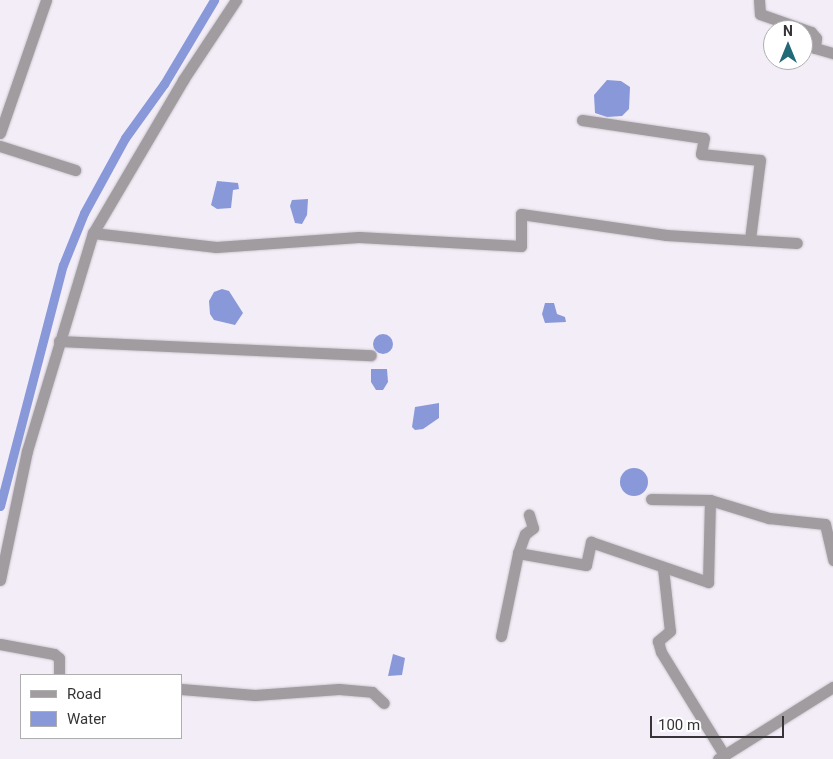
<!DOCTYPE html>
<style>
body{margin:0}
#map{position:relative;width:833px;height:759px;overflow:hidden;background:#f3edf7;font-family:Roboto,sans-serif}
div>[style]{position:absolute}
.water>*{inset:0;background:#8898d9}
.round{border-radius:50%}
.canal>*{height:9px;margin:-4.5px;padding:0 4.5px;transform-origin:4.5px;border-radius:4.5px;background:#8898d9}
.roads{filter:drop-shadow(0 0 1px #cdc8d1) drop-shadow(0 0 1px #cdc8d1)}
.minor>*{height:11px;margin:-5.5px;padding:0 5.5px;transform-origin:5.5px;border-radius:5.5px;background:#a09c9f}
span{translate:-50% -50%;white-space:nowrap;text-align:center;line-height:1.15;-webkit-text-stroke:5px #fff;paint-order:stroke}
.legend{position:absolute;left:20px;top:674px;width:162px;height:65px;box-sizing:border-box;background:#fff;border:1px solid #afaeaf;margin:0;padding:6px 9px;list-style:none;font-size:15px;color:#373438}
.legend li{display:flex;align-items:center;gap:10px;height:25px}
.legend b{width:25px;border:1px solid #afaeaf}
.north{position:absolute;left:763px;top:20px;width:50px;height:50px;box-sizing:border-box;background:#fff;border:1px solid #afaeaf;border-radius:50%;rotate:0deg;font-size:14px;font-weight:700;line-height:20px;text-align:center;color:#373438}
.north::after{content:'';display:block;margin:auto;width:18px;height:22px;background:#236a78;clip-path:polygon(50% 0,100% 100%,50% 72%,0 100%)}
.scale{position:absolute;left:650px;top:716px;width:134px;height:22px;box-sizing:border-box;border:2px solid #373438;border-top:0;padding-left:6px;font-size:15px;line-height:18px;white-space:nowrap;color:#373438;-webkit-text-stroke:4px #fff;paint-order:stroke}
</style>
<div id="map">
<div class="water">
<div style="clip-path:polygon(607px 80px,621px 81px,630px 87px,629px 109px,622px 116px,607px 117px,595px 113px,594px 95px)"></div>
<div style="clip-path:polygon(217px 181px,238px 183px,239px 189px,233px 190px,231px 208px,217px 209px,211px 205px)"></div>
<div style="clip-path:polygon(308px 199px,307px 215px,302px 224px,295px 223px,290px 206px,292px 200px)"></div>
<div style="clip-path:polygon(222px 289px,229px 291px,243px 313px,235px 325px,214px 320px,210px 314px,209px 301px,214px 292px)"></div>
<div style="clip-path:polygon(545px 303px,554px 303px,557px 314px,565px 317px,566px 322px,545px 323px,542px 314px)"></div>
<div class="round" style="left:373px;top:334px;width:20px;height:20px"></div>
<div style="clip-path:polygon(371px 369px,387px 369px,388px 382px,383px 390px,376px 390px,371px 382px)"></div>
<div style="clip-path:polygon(439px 403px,439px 418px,423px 429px,415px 430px,412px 427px,415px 407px)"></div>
<div class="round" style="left:620px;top:468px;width:28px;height:28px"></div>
<div style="clip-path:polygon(393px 654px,405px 658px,402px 675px,388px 676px)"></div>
</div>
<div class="canal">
<div style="left:0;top:506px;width:249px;rotate:-75.4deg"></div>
<div style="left:63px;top:265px;width:56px;rotate:-68deg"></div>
<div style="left:84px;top:213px;width:85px;rotate:-61.3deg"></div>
<div style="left:125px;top:138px;width:67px;rotate:-54.2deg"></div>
<div style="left:164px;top:84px;width:98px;rotate:-59.2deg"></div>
</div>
<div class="roads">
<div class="minor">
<div style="left:759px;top:0;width:14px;rotate:86deg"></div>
<div style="left:760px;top:14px;width:54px;rotate:19.4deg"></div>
<div style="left:811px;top:32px;width:8px;rotate:50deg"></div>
<div style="left:816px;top:38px;width:10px;rotate:96deg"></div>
<div style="left:815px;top:48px;width:19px;rotate:16deg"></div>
<div style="left:582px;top:120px;width:123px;rotate:8.4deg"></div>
<div style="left:704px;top:138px;width:16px;rotate:101deg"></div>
<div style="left:701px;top:154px;width:59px;rotate:5.8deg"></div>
<div style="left:760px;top:160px;width:80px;rotate:97.2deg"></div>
<div style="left:0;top:133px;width:141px;rotate:-70.9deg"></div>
<div style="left:0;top:146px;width:79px;rotate:17.7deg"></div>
<div style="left:93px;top:233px;width:124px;rotate:6.5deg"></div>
<div style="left:216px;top:247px;width:143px;rotate:-4deg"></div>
<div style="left:359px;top:237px;width:162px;rotate:3.2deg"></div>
<div style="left:521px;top:246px;width:32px;rotate:-90deg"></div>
<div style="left:521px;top:214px;width:147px;rotate:8.2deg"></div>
<div style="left:666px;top:235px;width:131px;rotate:3.5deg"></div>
<div style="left:59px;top:341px;width:312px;rotate:2.6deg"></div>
<div style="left:710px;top:500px;width:62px;rotate:17deg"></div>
<div style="left:769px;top:518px;width:56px;rotate:6.1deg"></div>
<div style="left:825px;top:524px;width:37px;rotate:77deg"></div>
<div style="left:518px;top:553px;width:69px;rotate:10deg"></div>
<div style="left:586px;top:565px;width:24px;rotate:-78deg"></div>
<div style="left:591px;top:542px;width:124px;rotate:18.9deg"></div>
<div style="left:708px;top:582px;width:82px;rotate:-88.6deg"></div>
<div style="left:710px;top:500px;width:59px;rotate:-179deg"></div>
<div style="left:663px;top:568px;width:63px;rotate:83.7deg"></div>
<div style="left:670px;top:631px;width:16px;rotate:140deg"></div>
<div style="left:658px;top:641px;width:11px;rotate:75deg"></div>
<div style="left:661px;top:652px;width:121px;rotate:58.5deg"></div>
<div style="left:0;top:580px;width:132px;rotate:-78.2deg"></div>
<div style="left:27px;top:451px;width:228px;rotate:-73.2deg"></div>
<div style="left:93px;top:233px;width:178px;rotate:-59.5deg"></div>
<div style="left:183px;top:80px;width:96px;rotate:-56.5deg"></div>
<div style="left:501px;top:636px;width:85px;rotate:-78.4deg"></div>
<div style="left:518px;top:553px;width:20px;rotate:-70deg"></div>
<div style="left:525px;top:534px;width:10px;rotate:-37deg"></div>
<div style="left:533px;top:528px;width:14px;rotate:-107deg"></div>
<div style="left:0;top:644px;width:55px;rotate:10.5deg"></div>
<div style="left:54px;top:654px;width:6px;rotate:39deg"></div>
<div style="left:59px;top:658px;width:17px;rotate:90deg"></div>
<div style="left:181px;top:689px;width:74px;rotate:4.6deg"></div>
<div style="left:255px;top:695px;width:84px;rotate:-4.1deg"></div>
<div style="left:339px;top:689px;width:33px;rotate:5deg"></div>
<div style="left:372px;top:692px;width:16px;rotate:43deg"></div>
<div style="left:718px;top:759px;width:136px;rotate:-32.1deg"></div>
</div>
</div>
<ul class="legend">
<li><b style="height:6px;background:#a09c9f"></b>Road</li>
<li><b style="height:14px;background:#8898d9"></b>Water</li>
</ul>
<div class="north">N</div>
<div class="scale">100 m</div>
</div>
